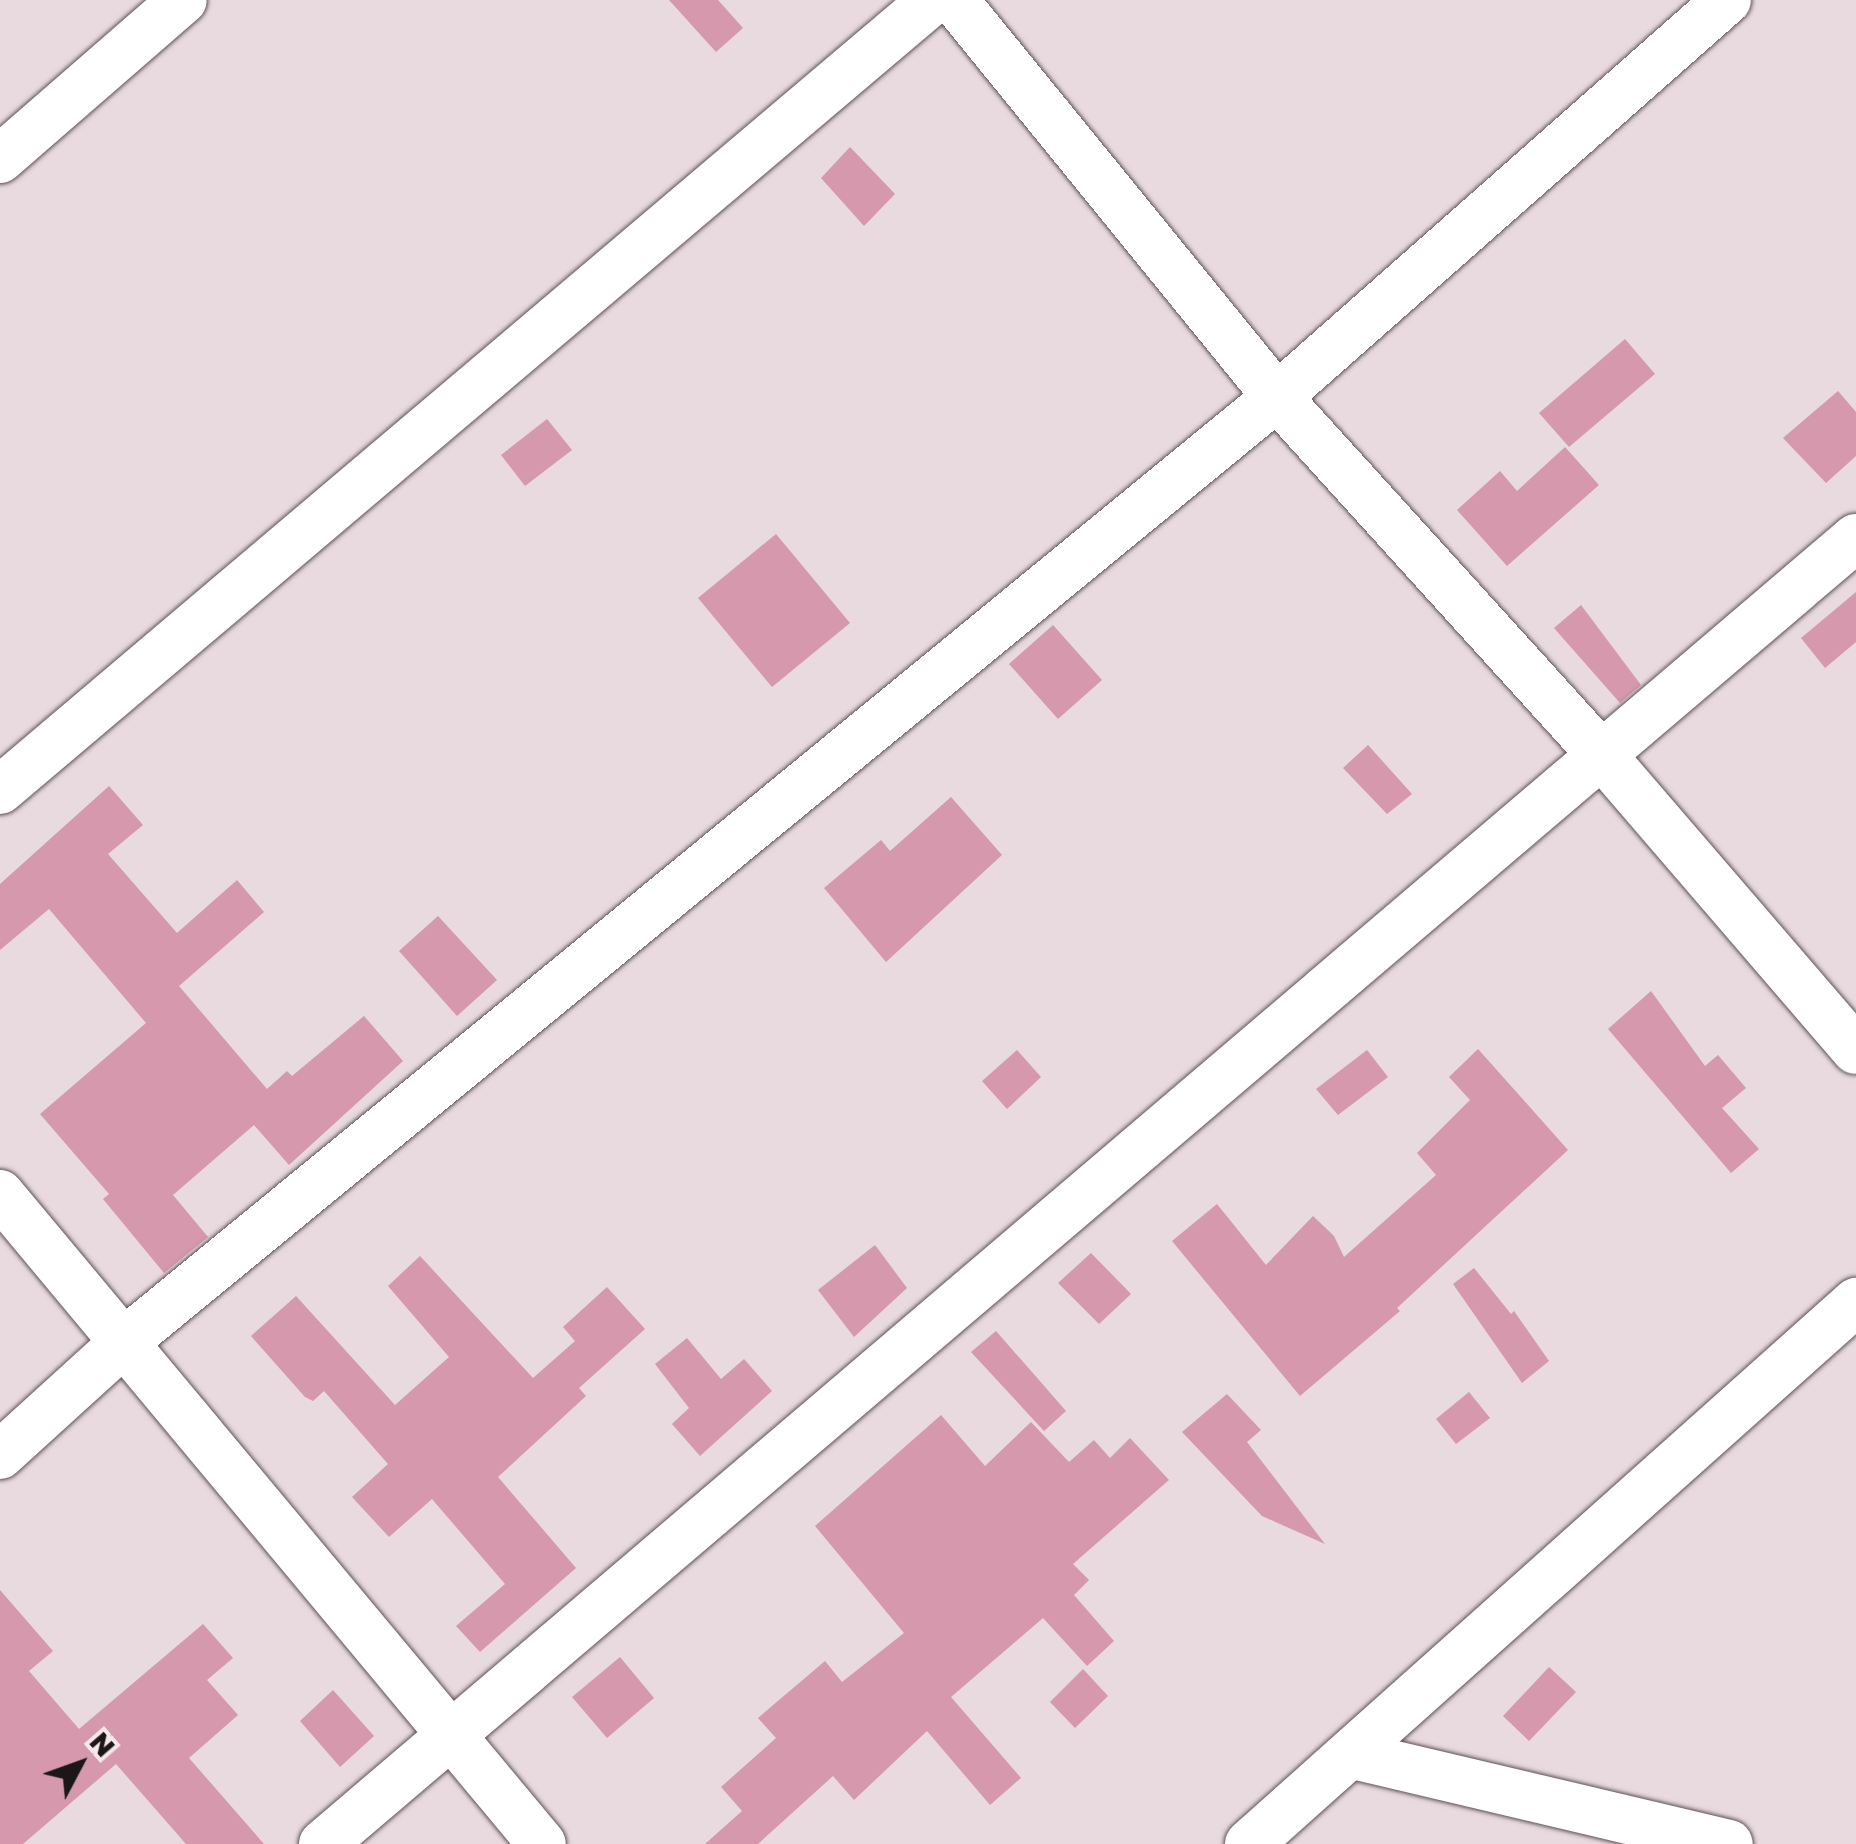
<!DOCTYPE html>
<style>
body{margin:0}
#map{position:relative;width:1856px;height:1844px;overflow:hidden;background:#e8dade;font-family:"Golos Text",sans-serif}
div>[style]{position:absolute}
.building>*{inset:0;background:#d598ac}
.roads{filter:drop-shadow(0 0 2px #5e5256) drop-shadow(0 0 2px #5e5256)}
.street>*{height:48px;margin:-24px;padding:0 24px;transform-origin:24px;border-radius:24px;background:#fff}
span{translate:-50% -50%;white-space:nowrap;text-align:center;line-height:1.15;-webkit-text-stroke:10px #f6e7eb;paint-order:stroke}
.north{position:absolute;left:30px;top:1714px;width:100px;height:100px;-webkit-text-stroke:8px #f6e7eb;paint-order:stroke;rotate:49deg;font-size:28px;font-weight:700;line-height:40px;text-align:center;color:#1b1617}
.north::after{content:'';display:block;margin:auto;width:35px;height:45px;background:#1b1617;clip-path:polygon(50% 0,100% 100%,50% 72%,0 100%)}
</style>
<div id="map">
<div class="building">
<div style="clip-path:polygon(669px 0,718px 0,743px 28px,716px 52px)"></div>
<div style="clip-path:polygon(850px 147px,895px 194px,864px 226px,821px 178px)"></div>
<div style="clip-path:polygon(1625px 339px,1655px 374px,1569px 447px,1539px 413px)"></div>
<div style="clip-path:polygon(1838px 391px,1856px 412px,1856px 456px,1826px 483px,1783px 438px)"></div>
<div style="clip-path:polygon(547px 419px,572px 450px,525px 486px,501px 455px)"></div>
<div style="clip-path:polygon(1565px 447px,1599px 485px,1507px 566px,1457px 510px,1500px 471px,1517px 491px)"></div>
<div style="clip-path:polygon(776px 534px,850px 623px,772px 687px,698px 598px)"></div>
<div style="clip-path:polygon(1856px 592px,1856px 642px,1825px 668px,1801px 638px)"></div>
<div style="clip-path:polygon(1581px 605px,1641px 685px,1620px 703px,1554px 628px)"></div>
<div style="clip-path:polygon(1053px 625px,1102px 680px,1058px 719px,1009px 664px)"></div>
<div style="clip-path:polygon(1368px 745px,1412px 794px,1387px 814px,1343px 768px)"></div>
<div style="clip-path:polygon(109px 786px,143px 825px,108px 854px,177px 933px,237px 880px,264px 912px,179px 986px,267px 1089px,287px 1071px,292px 1076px,364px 1016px,403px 1061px,289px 1165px,254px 1125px,173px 1195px,208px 1237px,164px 1273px,103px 1199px,109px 1194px,40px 1114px,146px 1023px,49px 909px,0 950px,0 884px)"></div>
<div style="clip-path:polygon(951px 797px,1002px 855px,886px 962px,824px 888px,881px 840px,890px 851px)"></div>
<div style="clip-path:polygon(438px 916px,497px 980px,457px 1016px,399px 951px)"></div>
<div style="clip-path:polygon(1651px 991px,1705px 1066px,1718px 1055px,1746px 1088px,1722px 1108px,1759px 1149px,1731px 1173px,1608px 1029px)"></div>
<div style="clip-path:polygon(1478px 1049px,1568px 1150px,1397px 1308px,1400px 1311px,1300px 1396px,1172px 1241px,1217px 1204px,1266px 1265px,1313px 1216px,1334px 1236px,1344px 1257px,1436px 1175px,1417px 1153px,1470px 1100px,1449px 1077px)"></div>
<div style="clip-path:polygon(1017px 1050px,1041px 1077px,1007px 1109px,982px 1081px)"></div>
<div style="clip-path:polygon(1367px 1050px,1388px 1077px,1338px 1115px,1316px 1089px)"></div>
<div style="clip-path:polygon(875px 1245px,907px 1288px,854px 1337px,818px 1290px)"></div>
<div style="clip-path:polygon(1091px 1253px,1131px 1294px,1099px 1324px,1058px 1283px)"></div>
<div style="clip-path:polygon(420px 1256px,533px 1378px,575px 1341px,563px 1327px,607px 1287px,645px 1329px,579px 1388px,586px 1396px,498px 1477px,576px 1568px,480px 1652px,456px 1626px,505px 1584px,432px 1499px,389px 1537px,352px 1497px,388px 1464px,324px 1391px,313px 1401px,305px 1397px,251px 1336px,296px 1296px,395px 1405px,449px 1357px,388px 1286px)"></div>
<div style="clip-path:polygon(1474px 1268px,1511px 1314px,1514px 1311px,1549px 1361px,1522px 1383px,1453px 1284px)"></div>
<div style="clip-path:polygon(996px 1331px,1066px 1411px,1044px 1431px,971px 1352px)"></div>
<div style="clip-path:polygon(687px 1338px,721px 1379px,744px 1359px,772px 1391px,700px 1456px,672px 1424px,689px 1408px,655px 1364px)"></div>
<div style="clip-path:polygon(1469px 1392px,1490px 1418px,1456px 1444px,1436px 1419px)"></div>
<div style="clip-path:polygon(1227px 1394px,1261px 1430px,1247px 1442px,1325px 1544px,1262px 1516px,1182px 1432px)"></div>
<div style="clip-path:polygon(941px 1415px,985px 1466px,1031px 1422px,1069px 1462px,1094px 1440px,1110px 1458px,1130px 1438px,1169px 1480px,1073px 1564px,1089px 1580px,1074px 1595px,1114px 1641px,1087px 1666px,1043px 1618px,951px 1697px,1021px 1778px,990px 1805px,927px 1731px,854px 1800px,833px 1776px,758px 1844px,705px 1844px,742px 1811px,721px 1787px,776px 1738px,758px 1718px,825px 1661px,842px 1682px,904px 1633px,815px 1526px)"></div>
<div style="clip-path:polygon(0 1590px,53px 1651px,29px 1671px,79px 1729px,203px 1624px,233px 1658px,207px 1680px,238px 1715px,189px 1758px,264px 1844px,186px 1844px,116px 1764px,23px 1844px,0 1844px)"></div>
<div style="clip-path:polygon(620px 1657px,654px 1698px,607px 1738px,572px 1697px)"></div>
<div style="clip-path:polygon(1549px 1667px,1576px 1692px,1529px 1741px,1503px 1716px)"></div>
<div style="clip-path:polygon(1083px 1669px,1108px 1696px,1075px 1728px,1050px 1702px)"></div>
<div style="clip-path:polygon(333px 1690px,374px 1736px,340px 1767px,300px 1721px)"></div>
</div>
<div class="roads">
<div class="street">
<div style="left:954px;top:0;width:512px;rotate:50.87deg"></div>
<div style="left:1277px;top:397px;width:484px;rotate:47.8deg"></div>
<div style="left:1602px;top:755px;width:389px;rotate:49.3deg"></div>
<div style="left:0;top:159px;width:242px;rotate:-41deg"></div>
<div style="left:0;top:790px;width:1223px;rotate:-40.26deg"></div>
<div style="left:0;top:1194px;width:846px;rotate:50.18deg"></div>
<div style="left:0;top:1455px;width:168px;rotate:-42.3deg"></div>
<div style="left:124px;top:1342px;width:1491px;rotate:-39.34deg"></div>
<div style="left:1277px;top:397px;width:600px;rotate:-41.42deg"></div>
<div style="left:1353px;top:1755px;width:386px;rotate:13.3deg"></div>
<div style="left:323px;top:1844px;width:2014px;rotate:-40.43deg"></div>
<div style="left:1249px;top:1844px;width:814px;rotate:-41.76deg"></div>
</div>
</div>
<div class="north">N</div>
</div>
